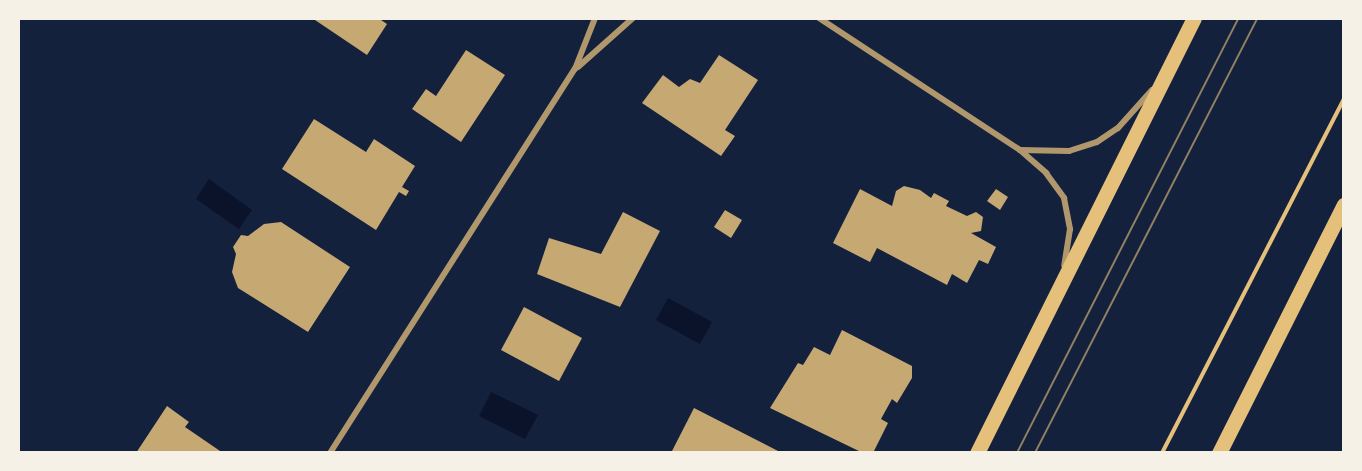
<!DOCTYPE html>
<style>
body{margin:0}
#map{position:relative;width:1362px;height:471px;overflow:hidden;background:#14213d;font-family:"Exo 2",sans-serif}
div>[style]{position:absolute}
.water>*{inset:0;background:#0b132b}
.building>*{inset:0;background:#c6a872}
.path>*{height:4px;margin:-2px;padding:0 2px;transform-origin:2px;border-radius:2px;background:#e5c07b}
.minor>*{height:6px;margin:-3px;padding:0 3px;transform-origin:3px;border-radius:3px;background:#b1986c}
.primary>*{height:15px;margin:-7.5px;padding:0 7.5px;transform-origin:7.5px;border-radius:7.5px;background:#e5c07b}
.tram>*{height:1.5px;margin:-0.75px;padding:0 0.75px;transform-origin:0.75px;border-radius:0.75px;background:#918062}
span{translate:-50% -50%;white-space:nowrap;text-align:center;line-height:1.15;-webkit-text-stroke:4.5px #f6f1e7;paint-order:stroke}
.frame{position:absolute;inset:0;border:20px solid #f6f1e7;pointer-events:none}
</style>
<div id="map">
<div class="water">
<div style="clip-path:polygon(209px 179px,252px 210px,239px 229px,196px 199px)"></div>
<div style="clip-path:polygon(668px 298px,712px 322px,700px 344px,656px 320px)"></div>
<div style="clip-path:polygon(491px 392px,538px 415px,525px 439px,479px 416px)"></div>
</div>
<div class="building">
<div style="clip-path:polygon(312px 18px,378px 18px,387px 24px,367px 55px)"></div>
<div style="clip-path:polygon(466px 50px,505px 75px,461px 142px,412px 109px,426px 89px,436px 96px)"></div>
<div style="clip-path:polygon(719px 55px,758px 80px,725px 130px,735px 136px,721px 156px,642px 103px,663px 75px,679px 87px,690px 79px,700px 83px)"></div>
<div style="clip-path:polygon(314px 119px,366px 152px,374px 139px,415px 166px,402px 187px,409px 191px,406px 196px,399px 192px,376px 230px,282px 169px)"></div>
<div style="clip-path:polygon(904px 186px,920px 190px,931px 198px,934px 193px,949px 201px,946px 206px,967px 216px,976px 212px,983px 217px,981px 231px,971px 233px,996px 247px,988px 264px,979px 260px,967px 283px,952px 274px,947px 285px,877px 248px,870px 262px,833px 243px,860px 189px,892px 206px,896px 191px)"></div>
<div style="clip-path:polygon(996px 189px,1008px 197px,1000px 210px,987px 201px)"></div>
<div style="clip-path:polygon(725px 210px,742px 220px,731px 238px,714px 227px)"></div>
<div style="clip-path:polygon(623px 212px,660px 231px,620px 307px,537px 274px,549px 238px,601px 254px)"></div>
<div style="clip-path:polygon(281px 222px,350px 267px,308px 332px,238px 288px,232px 272px,236px 254px,233px 247px,241px 235px,248px 236px,264px 224px)"></div>
<div style="clip-path:polygon(524px 307px,582px 338px,559px 381px,501px 350px)"></div>
<div style="clip-path:polygon(842px 330px,912px 366px,912px 378px,897px 403px,892px 399px,881px 419px,888px 423px,873px 453px,863px 453px,770px 408px,798px 363px,803px 365px,814px 347px,830px 355px)"></div>
<div style="clip-path:polygon(167px 406px,189px 422px,185px 427px,223px 453px,136px 453px)"></div>
<div style="clip-path:polygon(694px 408px,782px 453px,671px 453px)"></div>
</div>
<div class="path">
<div style="left:1162px;top:453px;width:398px;rotate:-62.8deg"></div>
</div>
<div class="minor">
<div style="left:819px;top:18px;width:240px;rotate:33.3deg"></div>
<div style="left:1020px;top:150px;width:35px;rotate:41deg"></div>
<div style="left:1046px;top:173px;width:31px;rotate:54deg"></div>
<div style="left:1064px;top:198px;width:32px;rotate:79deg"></div>
<div style="left:1070px;top:229px;width:37px;rotate:99deg"></div>
<div style="left:578px;top:67px;width:74px;rotate:-41.7deg"></div>
<div style="left:1020px;top:150px;width:49px;rotate:1.2deg"></div>
<div style="left:1069px;top:151px;width:29px;rotate:-18deg"></div>
<div style="left:1097px;top:142px;width:25px;rotate:-34deg"></div>
<div style="left:1118px;top:128px;width:51px;rotate:-48.2deg"></div>
<div style="left:330px;top:453px;width:456px;rotate:-57.5deg"></div>
<div style="left:575px;top:69px;width:55px;rotate:-68.6deg"></div>
</div>
<div class="primary">
<div style="left:977px;top:453px;width:486px;rotate:-63.5deg"></div>
<div style="left:1219px;top:453px;width:278px;rotate:-63.3deg"></div>
</div>
<div class="tram">
<div style="left:1017px;top:453px;width:488px;rotate:-63deg"></div>
<div style="left:1035px;top:453px;width:489px;rotate:-62.9deg"></div>
</div>
<div class="frame"></div>
</div>
